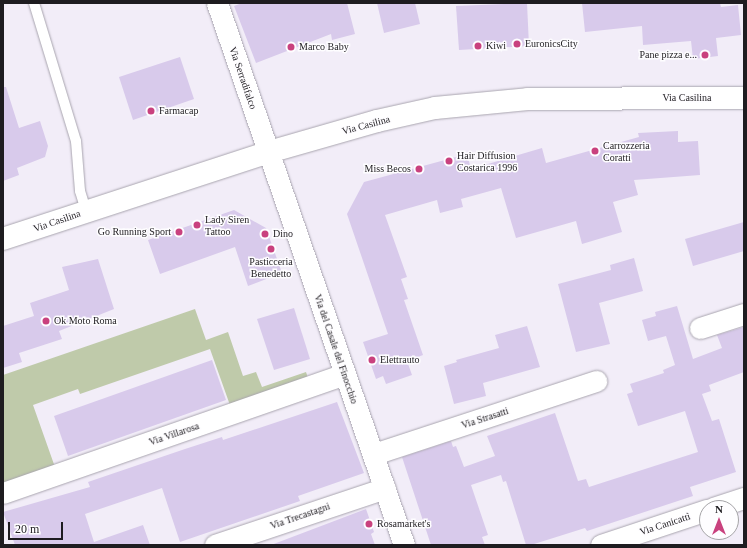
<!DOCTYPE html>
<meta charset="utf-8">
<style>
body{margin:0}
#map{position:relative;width:747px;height:548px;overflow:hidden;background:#f2edf8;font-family:"Times New Roman",serif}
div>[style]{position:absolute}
.green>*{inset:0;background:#bfcaaa}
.building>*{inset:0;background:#d8caeb}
.roads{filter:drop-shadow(0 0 1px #a9a5af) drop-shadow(0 0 1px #a9a5af)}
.service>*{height:10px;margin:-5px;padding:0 5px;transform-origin:5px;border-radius:5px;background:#fff}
.minor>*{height:21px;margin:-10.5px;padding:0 10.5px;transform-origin:10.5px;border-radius:10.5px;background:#fff}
.primary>*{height:22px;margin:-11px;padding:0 11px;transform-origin:11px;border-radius:11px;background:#fff}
.dots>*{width:11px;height:11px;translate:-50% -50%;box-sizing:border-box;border:2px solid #fefdff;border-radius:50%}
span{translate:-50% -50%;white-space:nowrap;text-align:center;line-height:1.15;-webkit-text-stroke:3px #fefdff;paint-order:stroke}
.poi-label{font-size:10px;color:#1e1c20}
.left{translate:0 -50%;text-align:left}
.right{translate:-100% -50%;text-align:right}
.street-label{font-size:10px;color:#1e1c20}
.frame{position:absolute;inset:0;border:4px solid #1e1c20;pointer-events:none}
.north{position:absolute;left:699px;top:500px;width:40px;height:40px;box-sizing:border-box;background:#fefdff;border:1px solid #a4a3a6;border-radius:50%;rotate:0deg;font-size:11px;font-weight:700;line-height:16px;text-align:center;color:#1e1c20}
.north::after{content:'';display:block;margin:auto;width:14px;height:18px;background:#c9417e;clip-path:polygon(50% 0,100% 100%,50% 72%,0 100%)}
.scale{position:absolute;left:8px;top:522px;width:55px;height:18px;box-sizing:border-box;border:2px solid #1e1c20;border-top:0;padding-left:5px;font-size:12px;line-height:14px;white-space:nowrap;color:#1e1c20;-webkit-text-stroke:3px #fefdff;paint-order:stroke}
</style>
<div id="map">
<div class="green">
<div style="clip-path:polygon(195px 309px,206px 340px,228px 332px,243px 376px,256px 372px,262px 387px,306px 372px,309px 381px,231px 408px,210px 349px,80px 394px,78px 389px,33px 405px,56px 470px,3px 488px,3px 375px)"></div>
</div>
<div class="building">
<div style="clip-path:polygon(242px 3px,347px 3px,355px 34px,332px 40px,331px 34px,256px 63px,234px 6px)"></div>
<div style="clip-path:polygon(377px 3px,415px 3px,420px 24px,384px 33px)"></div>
<div style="clip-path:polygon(527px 3px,529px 46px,459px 50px,456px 6px)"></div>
<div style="clip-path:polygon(582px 3px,720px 3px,721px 7px,738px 5px,741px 35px,716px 38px,718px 56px,693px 59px,691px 41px,643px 45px,642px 26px,585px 32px)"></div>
<div style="clip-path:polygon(180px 57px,194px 99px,133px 120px,119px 77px)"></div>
<div style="clip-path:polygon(3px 87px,6px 87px,19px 128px,40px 121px,48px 146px,45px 157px,17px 168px,19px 175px,3px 181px)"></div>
<div style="clip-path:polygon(678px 131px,678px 142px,698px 141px,700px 175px,634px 180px,638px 195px,613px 202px,622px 232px,582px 244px,576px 221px,516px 238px,501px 188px,461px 199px,463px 207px,440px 213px,437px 200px,385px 215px,407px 277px,401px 279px,408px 299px,404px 300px,423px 355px,407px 361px,412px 375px,386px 384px,383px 376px,376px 379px,363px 342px,388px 334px,347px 214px,364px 182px,467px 154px,471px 169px,542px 148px,546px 163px,639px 137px,638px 133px)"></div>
<div style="clip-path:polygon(234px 210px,266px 228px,282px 273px,248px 286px,235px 247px,160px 274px,148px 240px)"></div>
<div style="clip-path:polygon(744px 222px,744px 251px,693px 266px,685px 239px)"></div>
<div style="clip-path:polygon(634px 258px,643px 291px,599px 303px,610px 344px,576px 352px,558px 284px,611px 270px,610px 265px)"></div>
<div style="clip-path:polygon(98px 259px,114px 309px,59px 331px,62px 339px,19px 353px,22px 362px,3px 368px,3px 326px,34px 316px,30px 303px,69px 290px,62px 267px)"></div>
<div style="clip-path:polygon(677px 306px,693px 359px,722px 348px,717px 335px,744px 327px,744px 372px,709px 385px,711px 391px,702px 394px,712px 421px,719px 419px,736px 472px,690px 487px,693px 496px,587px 531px,585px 528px,531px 545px,526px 545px,506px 481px,503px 482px,501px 475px,471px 485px,488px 535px,482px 537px,485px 545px,431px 545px,402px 457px,451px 441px,453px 447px,456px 446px,464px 467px,495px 456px,487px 436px,555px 413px,578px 481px,586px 479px,589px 487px,698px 452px,685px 411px,638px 426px,627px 394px,633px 392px,630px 384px,664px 373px,663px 370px,675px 365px,666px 336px,648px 341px,642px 320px,656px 316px,655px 312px)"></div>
<div style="clip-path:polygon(294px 308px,310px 359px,274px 370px,257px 319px)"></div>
<div style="clip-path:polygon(527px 326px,540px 367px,483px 383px,486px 396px,454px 404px,444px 366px,457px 362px,456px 360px,499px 348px,495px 335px)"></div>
<div style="clip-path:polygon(212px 360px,226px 400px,68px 456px,54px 416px)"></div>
<div style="clip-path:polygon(337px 402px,364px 473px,298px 496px,300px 501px,180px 542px,162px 488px,85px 514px,94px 542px,143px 525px,150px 545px,15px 545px,3px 512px,90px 487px,88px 482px,185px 449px,222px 437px,223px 440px)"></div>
<div style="clip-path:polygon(366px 509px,374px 532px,371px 534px,375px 545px,271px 545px)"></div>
</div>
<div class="roads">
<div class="service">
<div style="left:34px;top:3px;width:144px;rotate:73.1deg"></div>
<div style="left:76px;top:141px;width:50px;rotate:85.4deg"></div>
<div style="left:80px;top:191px;width:21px;rotate:73deg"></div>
</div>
<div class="minor">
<div style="left:217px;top:3px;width:573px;rotate:70.96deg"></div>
<div style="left:700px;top:328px;width:46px;rotate:-17.7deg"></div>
<div style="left:374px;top:454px;width:234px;rotate:-18.2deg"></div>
<div style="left:3px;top:493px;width:362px;rotate:-19.2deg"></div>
<div style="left:713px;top:508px;width:33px;rotate:-18deg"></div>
<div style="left:215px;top:545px;width:179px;rotate:-18.5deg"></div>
<div style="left:601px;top:545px;width:112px;rotate:-18.3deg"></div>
</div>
<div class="primary">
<div style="left:3px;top:239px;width:280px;rotate:-18.1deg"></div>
<div style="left:269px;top:152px;width:112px;rotate:-16deg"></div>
<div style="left:377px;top:121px;width:59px;rotate:-12.6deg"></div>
<div style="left:435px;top:108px;width:93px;rotate:-5.5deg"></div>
<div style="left:528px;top:99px;width:216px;rotate:-0.3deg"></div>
</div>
</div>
<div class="dots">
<div style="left:517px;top:44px;background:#c9417e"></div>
<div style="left:478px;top:46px;background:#c9417e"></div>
<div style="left:291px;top:47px;background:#c9417e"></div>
<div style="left:705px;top:55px;background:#c9417e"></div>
<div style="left:151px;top:111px;background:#c9417e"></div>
<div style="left:595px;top:151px;background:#c9417e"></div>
<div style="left:449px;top:161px;background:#c9417e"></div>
<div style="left:419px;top:169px;background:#c9417e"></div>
<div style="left:197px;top:225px;background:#c9417e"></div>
<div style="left:179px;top:232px;background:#c9417e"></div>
<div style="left:265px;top:234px;background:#c9417e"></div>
<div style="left:271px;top:249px;background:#c9417e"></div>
<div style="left:46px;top:321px;background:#c9417e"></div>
<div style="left:372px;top:360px;background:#c9417e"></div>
<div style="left:369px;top:524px;background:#c9417e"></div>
</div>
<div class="poi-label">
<span class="left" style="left:525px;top:44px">EuronicsCity</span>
<span class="left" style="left:486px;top:46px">Kiwi</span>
<span class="left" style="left:299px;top:47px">Marco Baby</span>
<span class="right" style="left:697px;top:55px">Pane pizza e...</span>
<span class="left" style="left:159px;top:111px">Farmacap</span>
<span class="left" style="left:603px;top:151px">Carrozzeria<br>Coratti</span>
<span class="left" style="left:457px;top:161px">Hair Diffusion<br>Costarica 1996</span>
<span class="right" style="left:411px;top:169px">Miss Becos</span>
<span class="left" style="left:205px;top:225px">Lady Siren<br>Tattoo</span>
<span class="right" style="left:171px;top:232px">Go Running Sport</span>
<span class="left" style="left:273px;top:234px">Dino</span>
<span style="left:271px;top:267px">Pasticceria<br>Benedetto</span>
<span class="left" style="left:54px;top:321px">Ok Moto Roma</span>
<span class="left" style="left:380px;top:360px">Elettrauto</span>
<span class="left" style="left:377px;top:524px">Rosamarket's</span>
</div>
<div class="street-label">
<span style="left:243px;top:78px;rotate:71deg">Via Serradifalco</span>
<span style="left:687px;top:98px">Via Casilina</span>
<span style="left:366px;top:125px;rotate:-15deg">Via Casilina</span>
<span style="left:57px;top:221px;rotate:-19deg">Via Casilina</span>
<span style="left:336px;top:349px;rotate:71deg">Via del Casale del Finocchio</span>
<span style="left:485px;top:418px;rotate:-18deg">Via Strasatti</span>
<span style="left:174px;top:434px;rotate:-19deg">Via Villarosa</span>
<span style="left:300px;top:516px;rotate:-19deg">Via Trecastagni</span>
<span style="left:665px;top:524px;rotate:-18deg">Via Canicattì</span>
</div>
<div class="frame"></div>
<div class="north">N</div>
<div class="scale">20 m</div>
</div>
